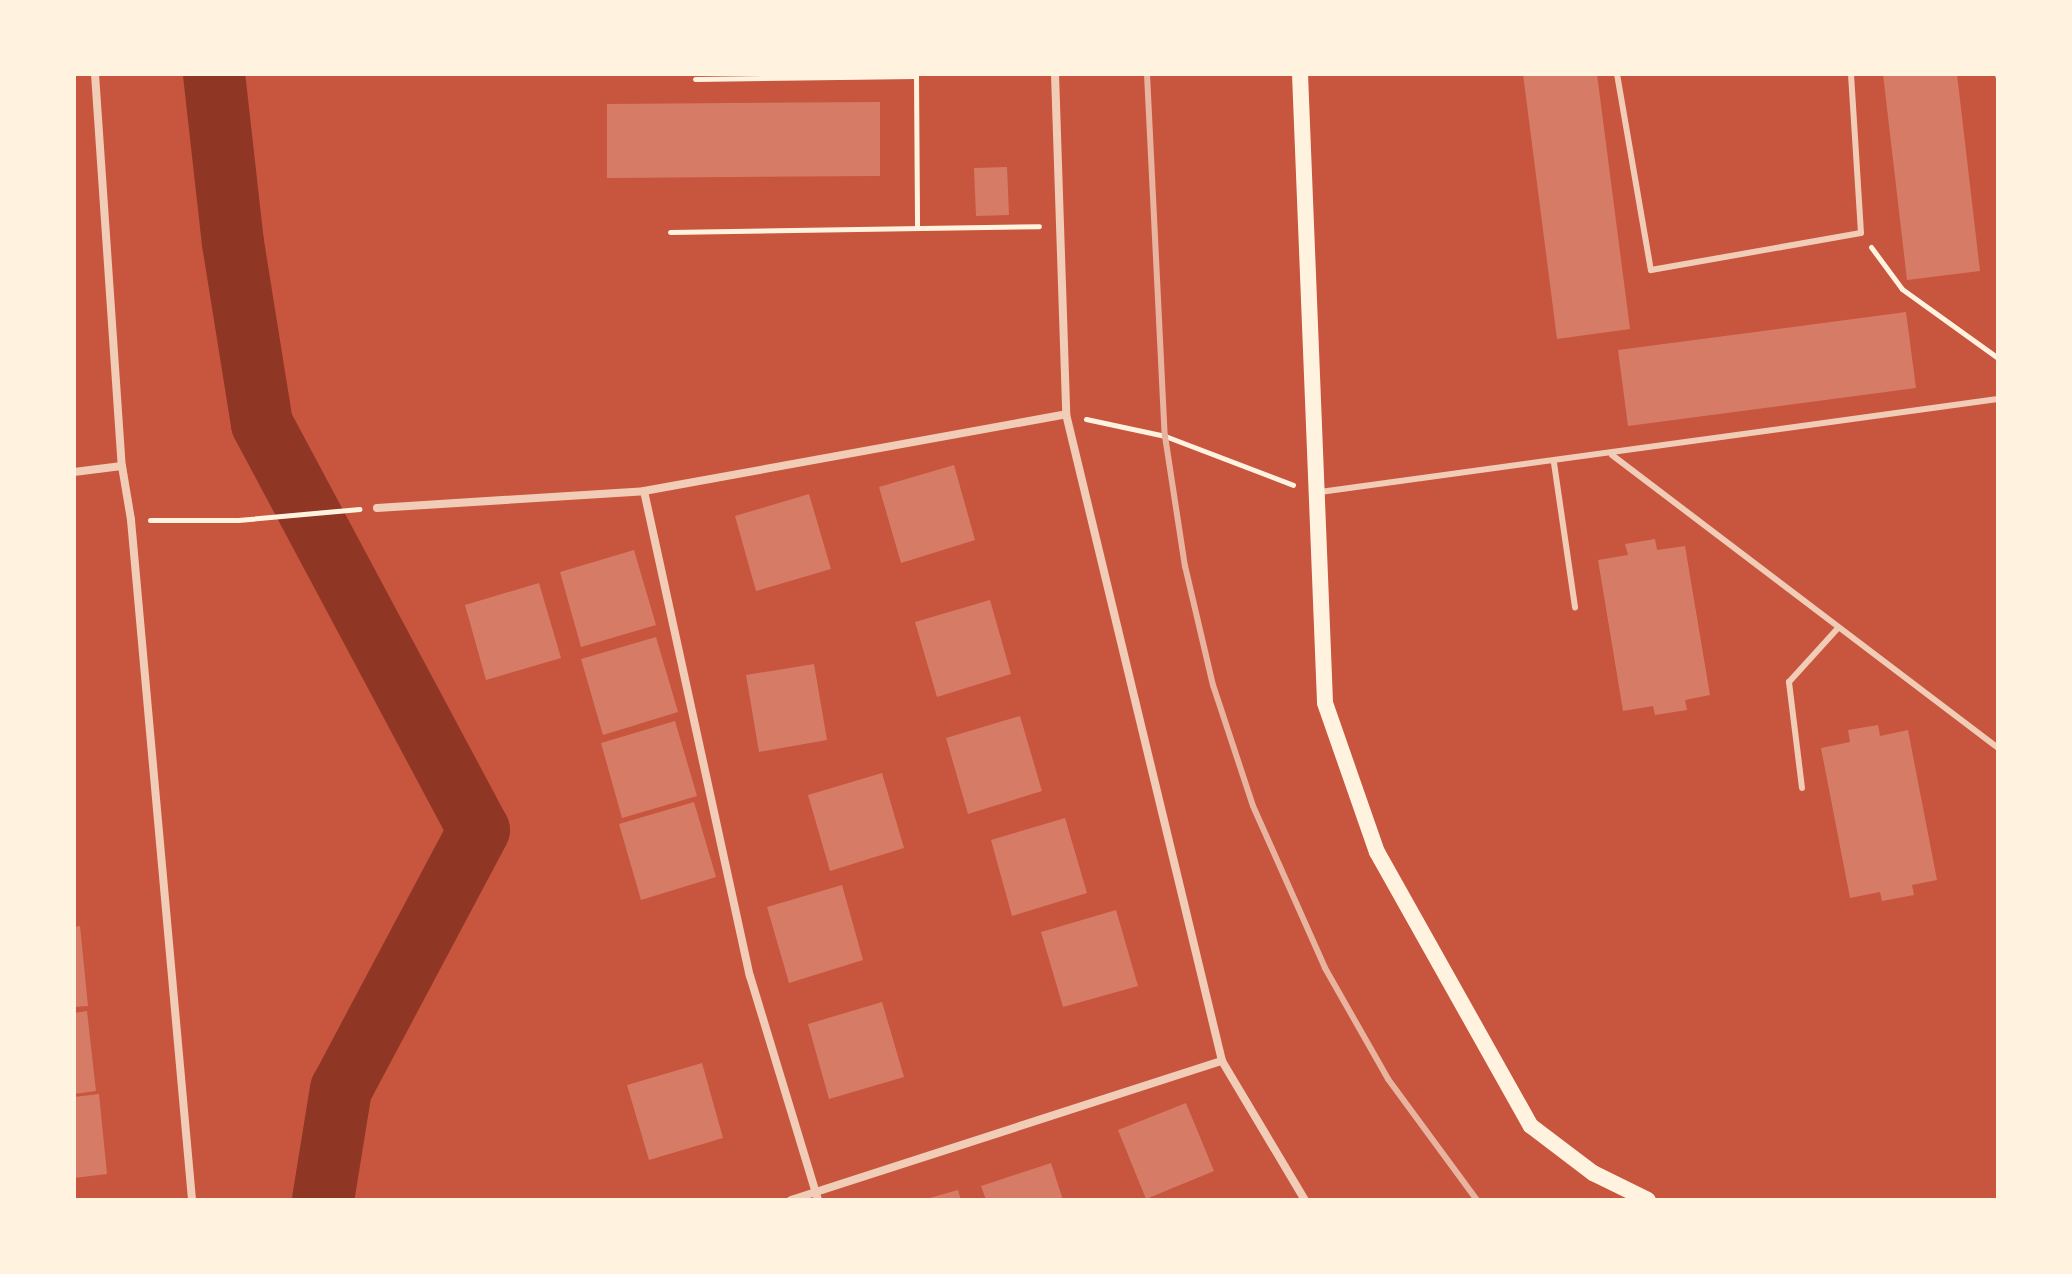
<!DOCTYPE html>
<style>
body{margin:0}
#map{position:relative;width:2072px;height:1274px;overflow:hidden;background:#c8553d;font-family:"Golos Text",sans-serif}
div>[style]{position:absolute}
.river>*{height:62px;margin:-31px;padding:0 31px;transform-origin:31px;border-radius:31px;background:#8f3625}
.building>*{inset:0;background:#d67c66}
.path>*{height:5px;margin:-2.5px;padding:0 2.5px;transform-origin:2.5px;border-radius:2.5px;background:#fff3e0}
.service>*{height:6px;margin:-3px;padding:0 3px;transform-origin:3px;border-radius:3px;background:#f1ccb7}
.minor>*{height:8px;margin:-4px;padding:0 4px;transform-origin:4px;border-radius:4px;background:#f1ccb7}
.secondary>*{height:16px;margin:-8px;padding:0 8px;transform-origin:8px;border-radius:8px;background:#fff3e0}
.rail>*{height:6px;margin:-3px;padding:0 3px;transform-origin:3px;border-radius:3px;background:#e9b49f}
span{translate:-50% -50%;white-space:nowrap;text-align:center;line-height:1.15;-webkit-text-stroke:6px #fff3e0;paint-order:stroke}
.frame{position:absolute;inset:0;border:76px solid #fff3e0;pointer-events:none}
</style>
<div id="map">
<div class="river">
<div style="left:214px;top:74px;width:170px;rotate:83.6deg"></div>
<div style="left:233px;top:243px;width:183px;rotate:80.9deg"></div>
<div style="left:262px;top:424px;width:460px;rotate:61.9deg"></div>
<div style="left:479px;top:830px;width:293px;rotate:118deg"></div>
<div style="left:341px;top:1089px;width:112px;rotate:99.2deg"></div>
</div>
<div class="building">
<div style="clip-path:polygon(1523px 74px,1597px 74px,1630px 329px,1557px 339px)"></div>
<div style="clip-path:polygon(1883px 74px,1957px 74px,1980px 271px,1907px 280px)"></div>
<div style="clip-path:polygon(880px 102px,880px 176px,607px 178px,607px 104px)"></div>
<div style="clip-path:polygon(1007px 167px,1009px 215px,976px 216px,974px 168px)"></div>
<div style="clip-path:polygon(1906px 312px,1916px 388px,1628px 426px,1618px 350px)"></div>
<div style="clip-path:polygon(954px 465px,975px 540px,901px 563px,879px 487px)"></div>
<div style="clip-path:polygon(809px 494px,831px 569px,756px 591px,735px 516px)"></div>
<div style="clip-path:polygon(1655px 539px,1657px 550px,1685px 546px,1710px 695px,1685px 700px,1687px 710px,1655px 715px,1653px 706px,1623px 711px,1598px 560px,1628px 555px,1625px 544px)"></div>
<div style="clip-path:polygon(634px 550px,656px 625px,581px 647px,560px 572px)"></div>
<div style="clip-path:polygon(539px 583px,561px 658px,486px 680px,465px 605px)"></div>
<div style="clip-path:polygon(990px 600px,1011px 674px,937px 697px,915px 622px)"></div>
<div style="clip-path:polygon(656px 637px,678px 712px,603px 735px,581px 659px)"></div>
<div style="clip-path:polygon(814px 664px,827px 740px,759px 752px,746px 675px)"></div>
<div style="clip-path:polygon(1020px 716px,1042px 791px,968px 814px,946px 738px)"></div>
<div style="clip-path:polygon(675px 721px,697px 796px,622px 818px,601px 743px)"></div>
<div style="clip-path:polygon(1878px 725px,1880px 736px,1908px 730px,1937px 880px,1912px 885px,1914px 895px,1882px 901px,1880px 892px,1850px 898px,1821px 748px,1850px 742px,1848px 730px)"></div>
<div style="clip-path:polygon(882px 773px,904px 848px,830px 871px,808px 795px)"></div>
<div style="clip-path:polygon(694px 802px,716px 877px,641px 900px,619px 824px)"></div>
<div style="clip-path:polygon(1065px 818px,1087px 893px,1012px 916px,991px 840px)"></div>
<div style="clip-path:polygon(842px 885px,863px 960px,789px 983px,767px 907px)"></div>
<div style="clip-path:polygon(1116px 910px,1138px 986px,1063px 1007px,1041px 932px)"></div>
<div style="clip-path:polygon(80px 926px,88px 1006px,74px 1007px,74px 927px)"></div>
<div style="clip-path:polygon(882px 1002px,904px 1077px,829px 1099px,808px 1024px)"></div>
<div style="clip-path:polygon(87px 1011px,96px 1091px,74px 1094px,74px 1013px)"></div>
<div style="clip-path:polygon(702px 1063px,723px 1138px,649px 1160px,627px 1085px)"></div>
<div style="clip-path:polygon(99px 1094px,107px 1174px,74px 1178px,74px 1097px)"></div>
<div style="clip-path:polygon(1186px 1103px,1214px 1171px,1146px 1199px,1118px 1130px)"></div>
<div style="clip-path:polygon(1051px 1163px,1063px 1200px,986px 1200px,981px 1186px)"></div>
<div style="clip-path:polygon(958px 1190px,961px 1200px,926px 1200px,926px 1199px)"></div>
</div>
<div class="path">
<div style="left:1997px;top:74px;width:4px;rotate:76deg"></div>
<div style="left:695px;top:79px;width:221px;rotate:-0.8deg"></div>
<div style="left:916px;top:76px;width:152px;rotate:89.6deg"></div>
<div style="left:670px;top:232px;width:369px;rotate:-0.9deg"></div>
<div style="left:1871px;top:247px;width:52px;rotate:53.6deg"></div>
<div style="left:1902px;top:289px;width:118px;rotate:35.7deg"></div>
<div style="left:1086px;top:419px;width:81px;rotate:12.1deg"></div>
<div style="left:1165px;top:436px;width:137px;rotate:20.9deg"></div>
<div style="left:150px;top:520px;width:88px"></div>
<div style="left:238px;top:520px;width:122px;rotate:-5.2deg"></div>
</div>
<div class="service">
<div style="left:1617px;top:74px;width:199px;rotate:80.2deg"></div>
<div style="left:1651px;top:270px;width:213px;rotate:-10deg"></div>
<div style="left:1861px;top:233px;width:159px;rotate:-93.6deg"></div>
<div style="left:1612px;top:455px;width:485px;rotate:37.2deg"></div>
<div style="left:1554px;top:463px;width:146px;rotate:81.7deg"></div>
<div style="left:1320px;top:492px;width:684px;rotate:-7.81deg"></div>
<div style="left:1802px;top:788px;width:107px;rotate:-97deg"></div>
<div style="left:1789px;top:682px;width:73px;rotate:-47.8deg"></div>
</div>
<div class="minor">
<div style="left:95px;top:74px;width:393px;rotate:86.1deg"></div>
<div style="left:122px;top:466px;width:55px;rotate:80.5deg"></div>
<div style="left:131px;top:520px;width:683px;rotate:84.87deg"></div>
<div style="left:1055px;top:74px;width:340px;rotate:88.1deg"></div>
<div style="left:1066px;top:414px;width:666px;rotate:76.44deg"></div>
<div style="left:1222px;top:1061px;width:162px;rotate:59.2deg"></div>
<div style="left:74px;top:472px;width:48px;rotate:-7.1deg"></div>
<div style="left:644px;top:491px;width:496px;rotate:77.7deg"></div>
<div style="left:750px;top:976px;width:234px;rotate:73.1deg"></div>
<div style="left:377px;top:508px;width:268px;rotate:-3.6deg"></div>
<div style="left:644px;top:491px;width:429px;rotate:-10.3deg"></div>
<div style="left:791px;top:1200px;width:453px;rotate:-17.9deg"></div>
</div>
<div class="secondary">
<div style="left:1300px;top:74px;width:629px;rotate:87.72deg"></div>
<div style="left:1325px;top:703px;width:158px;rotate:70.8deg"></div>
<div style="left:1377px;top:852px;width:314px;rotate:60.7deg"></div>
<div style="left:1531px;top:1126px;width:78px;rotate:37.2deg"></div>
<div style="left:1593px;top:1173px;width:61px;rotate:26.1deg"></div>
</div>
<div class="rail">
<div style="left:1147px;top:74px;width:362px;rotate:87.2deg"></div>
<div style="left:1165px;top:436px;width:132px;rotate:81.3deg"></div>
<div style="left:1185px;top:566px;width:122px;rotate:76.8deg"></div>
<div style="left:1213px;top:685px;width:127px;rotate:71.7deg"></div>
<div style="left:1253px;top:806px;width:177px;rotate:66deg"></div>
<div style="left:1325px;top:968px;width:128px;rotate:60.4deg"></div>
<div style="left:1388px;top:1079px;width:150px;rotate:53.7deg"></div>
</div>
<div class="frame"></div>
</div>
